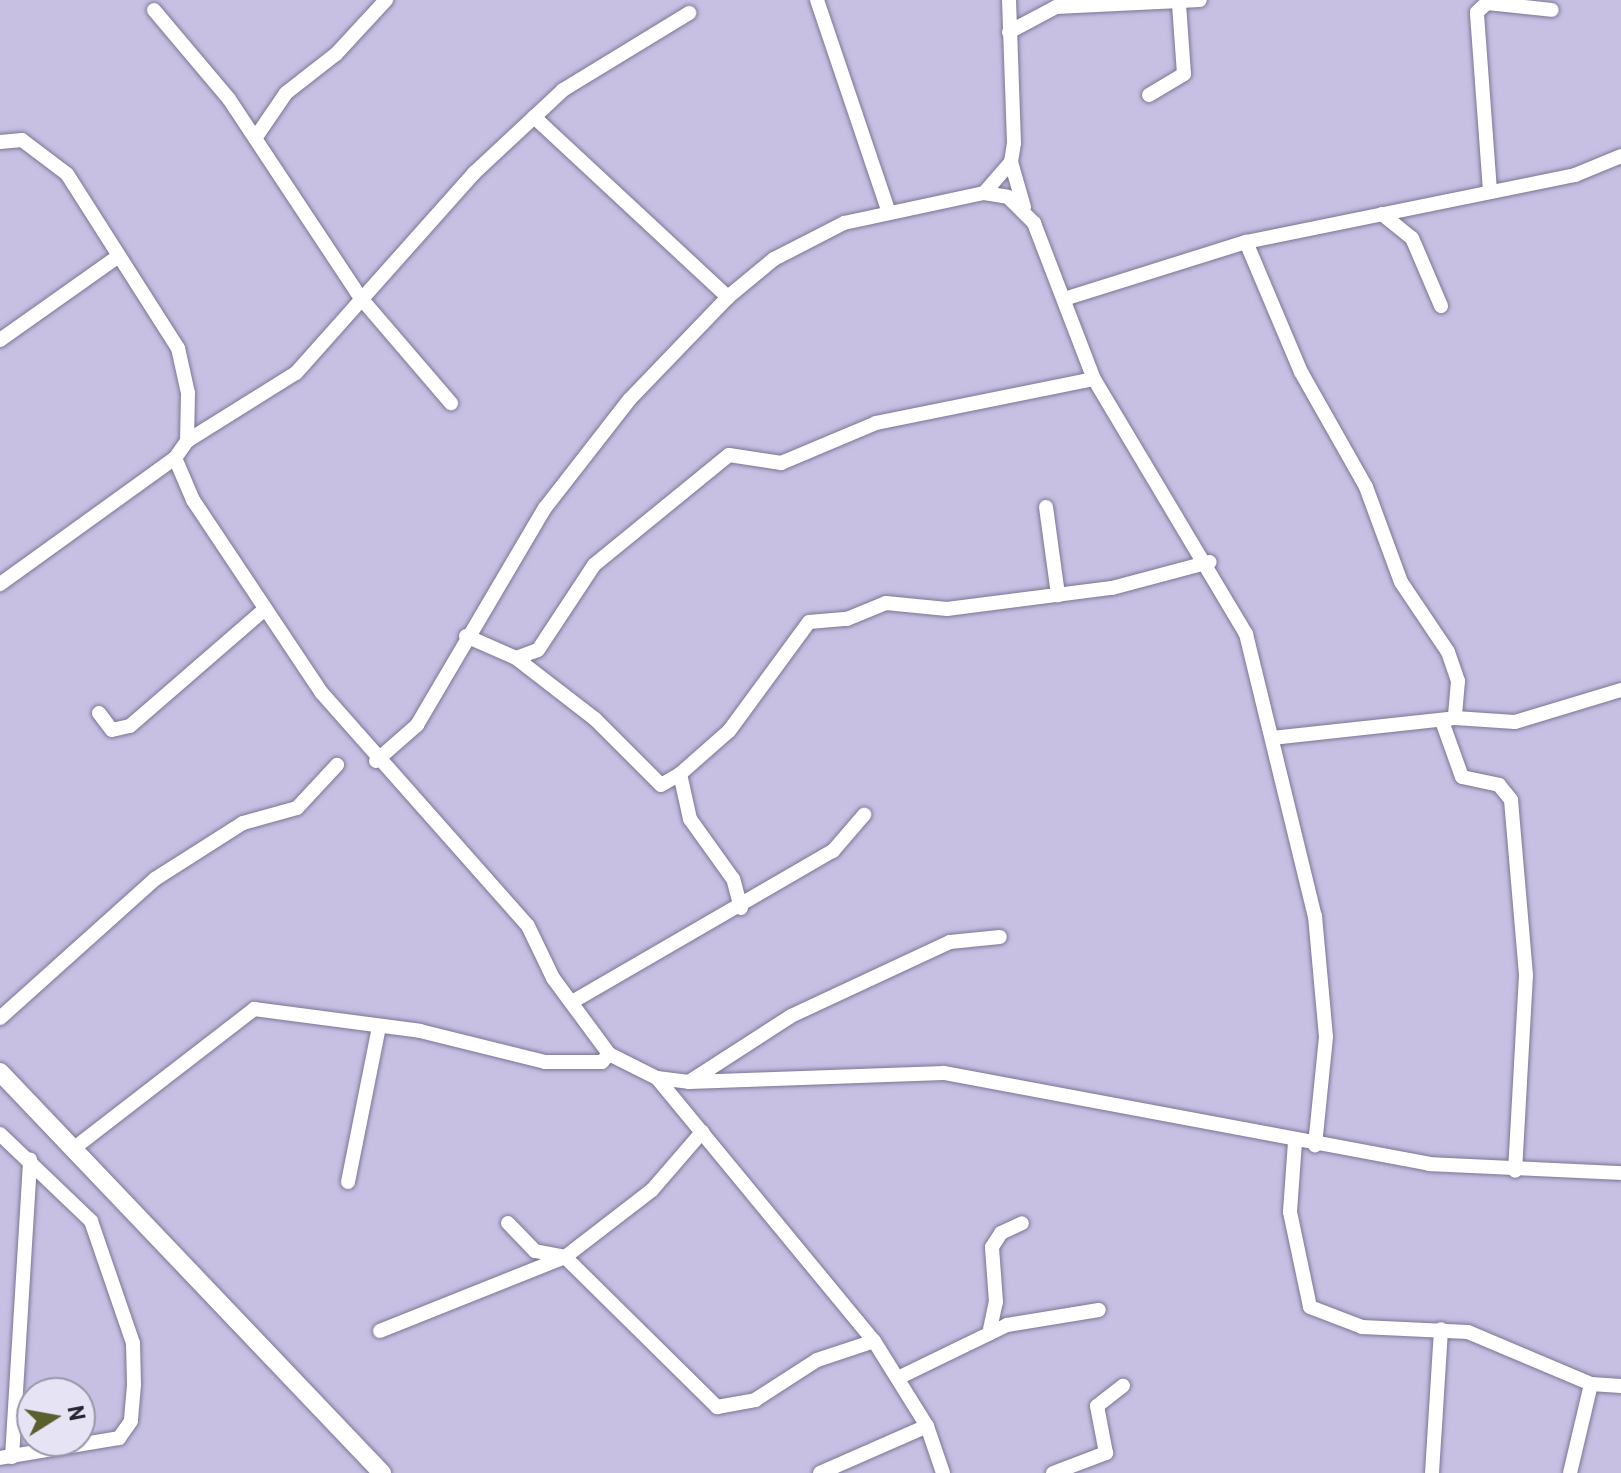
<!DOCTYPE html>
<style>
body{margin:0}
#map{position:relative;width:1621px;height:1473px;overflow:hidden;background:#c7c0e3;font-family:Barlow,sans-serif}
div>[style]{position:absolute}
.roads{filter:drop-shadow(0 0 2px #7c7595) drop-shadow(0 0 2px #7c7595)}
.minor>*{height:14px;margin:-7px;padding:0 7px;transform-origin:7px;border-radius:7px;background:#fff}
.tertiary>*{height:18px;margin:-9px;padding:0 9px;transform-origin:9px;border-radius:9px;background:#fff}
span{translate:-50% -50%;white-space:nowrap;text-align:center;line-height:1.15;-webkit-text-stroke:8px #e6e3f5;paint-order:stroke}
.north{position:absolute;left:16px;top:1377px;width:80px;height:80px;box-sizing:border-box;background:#e6e3f5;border:2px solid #9a97a8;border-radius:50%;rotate:79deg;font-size:22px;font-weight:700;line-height:32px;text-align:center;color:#292634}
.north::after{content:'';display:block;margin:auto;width:28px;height:36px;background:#5a5f2d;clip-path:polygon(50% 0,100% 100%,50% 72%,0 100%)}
</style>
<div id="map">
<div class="roads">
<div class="minor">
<div style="left:817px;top:0;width:222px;rotate:71.3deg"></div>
<div style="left:154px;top:10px;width:116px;rotate:49.9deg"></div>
<div style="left:229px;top:99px;width:237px;rotate:56.5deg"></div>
<div style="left:360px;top:297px;width:140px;rotate:49.4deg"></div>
<div style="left:1009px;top:32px;width:53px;rotate:-28deg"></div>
<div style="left:1056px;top:7px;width:144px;rotate:-2.8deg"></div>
<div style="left:1149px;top:95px;width:41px;rotate:-31deg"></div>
<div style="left:1184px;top:74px;width:70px;rotate:-94.1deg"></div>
<div style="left:534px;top:117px;width:265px;rotate:42.9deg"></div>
<div style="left:256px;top:137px;width:53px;rotate:-55.7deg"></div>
<div style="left:286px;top:93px;width:63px;rotate:-38deg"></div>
<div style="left:336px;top:54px;width:74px;rotate:-47.2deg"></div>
<div style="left:0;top:142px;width:22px;rotate:-5deg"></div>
<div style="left:22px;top:140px;width:56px;rotate:37.1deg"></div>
<div style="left:67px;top:174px;width:206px;rotate:57.5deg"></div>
<div style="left:178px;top:348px;width:46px;rotate:77.5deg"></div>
<div style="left:188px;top:393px;width:48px;rotate:91.2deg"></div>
<div style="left:187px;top:441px;width:21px;rotate:125deg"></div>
<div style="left:175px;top:458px;width:216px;rotate:144.2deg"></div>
<div style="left:1011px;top:162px;width:47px;rotate:73.9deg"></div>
<div style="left:1490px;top:191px;width:179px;rotate:-94.2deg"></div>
<div style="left:1477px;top:12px;width:13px;rotate:-42deg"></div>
<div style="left:1487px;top:3px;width:65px;rotate:6.1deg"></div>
<div style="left:984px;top:193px;width:41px;rotate:-48.9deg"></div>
<div style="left:1011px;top:162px;width:19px;rotate:-81deg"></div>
<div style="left:1014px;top:143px;width:143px;rotate:-92deg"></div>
<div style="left:1382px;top:214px;width:38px;rotate:39deg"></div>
<div style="left:1412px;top:238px;width:74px;rotate:66.9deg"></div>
<div style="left:1246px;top:242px;width:141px;rotate:67.1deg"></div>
<div style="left:1301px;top:372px;width:132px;rotate:60.5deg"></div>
<div style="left:1366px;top:487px;width:101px;rotate:69.8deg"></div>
<div style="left:1401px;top:582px;width:84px;rotate:56.1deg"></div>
<div style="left:1448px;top:652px;width:31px;rotate:71deg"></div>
<div style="left:1458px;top:681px;width:37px;rotate:95deg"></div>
<div style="left:1064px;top:299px;width:191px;rotate:-17.4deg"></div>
<div style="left:1246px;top:242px;width:336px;rotate:-11.5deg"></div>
<div style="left:1575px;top:175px;width:50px;rotate:-22.4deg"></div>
<div style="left:0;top:340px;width:142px;rotate:-35.3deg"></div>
<div style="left:187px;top:441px;width:128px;rotate:-32deg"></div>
<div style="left:296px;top:373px;width:268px;rotate:-48.3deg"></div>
<div style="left:474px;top:173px;width:122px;rotate:-43deg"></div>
<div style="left:563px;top:90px;width:148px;rotate:-31.4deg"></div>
<div style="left:175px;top:458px;width:46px;rotate:66.8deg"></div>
<div style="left:193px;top:500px;width:231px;rotate:56.3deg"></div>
<div style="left:321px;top:692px;width:312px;rotate:48.5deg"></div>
<div style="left:528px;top:926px;width:58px;rotate:64.3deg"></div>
<div style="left:553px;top:978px;width:94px;rotate:53.6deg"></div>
<div style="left:609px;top:1054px;width:54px;rotate:26.6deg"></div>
<div style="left:657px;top:1078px;width:32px;rotate:7deg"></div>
<div style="left:689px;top:1082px;width:255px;rotate:-2deg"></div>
<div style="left:944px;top:1073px;width:493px;rotate:10.6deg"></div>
<div style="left:1429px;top:1164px;width:192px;rotate:2.7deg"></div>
<div style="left:1046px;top:507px;width:89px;rotate:82.2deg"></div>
<div style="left:466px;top:636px;width:55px;rotate:23.7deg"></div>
<div style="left:516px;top:658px;width:23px;rotate:-20deg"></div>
<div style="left:538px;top:650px;width:102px;rotate:-56.6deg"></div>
<div style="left:594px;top:565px;width:174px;rotate:-39.2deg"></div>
<div style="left:729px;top:455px;width:53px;rotate:8.7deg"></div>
<div style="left:781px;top:463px;width:103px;rotate:-22.8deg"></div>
<div style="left:876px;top:423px;width:222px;rotate:-11.4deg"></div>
<div style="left:516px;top:658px;width:100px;rotate:37.7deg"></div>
<div style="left:595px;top:719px;width:93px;rotate:45deg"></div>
<div style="left:661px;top:785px;width:22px;rotate:-30deg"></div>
<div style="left:99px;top:713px;width:21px;rotate:53deg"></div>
<div style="left:112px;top:730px;width:18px;rotate:-13deg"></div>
<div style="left:130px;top:726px;width:179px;rotate:-40.9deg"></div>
<div style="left:1443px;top:724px;width:56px;rotate:70.3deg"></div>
<div style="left:1462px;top:777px;width:38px;rotate:12deg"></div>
<div style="left:1499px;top:785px;width:19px;rotate:51deg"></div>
<div style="left:1511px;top:800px;width:176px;rotate:85.1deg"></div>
<div style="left:1526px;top:975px;width:196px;rotate:93.2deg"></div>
<div style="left:1272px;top:738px;width:184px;rotate:-6.2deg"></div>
<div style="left:1455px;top:718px;width:60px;rotate:3.8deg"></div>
<div style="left:1515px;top:722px;width:111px;rotate:-16.8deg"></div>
<div style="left:376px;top:761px;width:55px;rotate:-41.3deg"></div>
<div style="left:417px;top:725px;width:252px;rotate:-59.5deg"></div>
<div style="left:545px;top:508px;width:138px;rotate:-52.1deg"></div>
<div style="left:630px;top:399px;width:141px;rotate:-46.1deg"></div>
<div style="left:728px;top:297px;width:60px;rotate:-39.6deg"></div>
<div style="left:774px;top:259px;width:79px;rotate:-27.2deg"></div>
<div style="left:844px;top:223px;width:143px;rotate:-12.1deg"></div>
<div style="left:984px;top:193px;width:24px;rotate:9deg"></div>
<div style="left:1008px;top:197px;width:37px;rotate:45deg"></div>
<div style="left:1034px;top:223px;width:167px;rotate:69deg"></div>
<div style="left:1094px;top:379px;width:297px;rotate:59.2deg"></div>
<div style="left:1246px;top:634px;width:290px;rotate:76.3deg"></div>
<div style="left:1315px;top:916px;width:121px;rotate:84.8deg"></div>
<div style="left:1326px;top:1037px;width:109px;rotate:95.8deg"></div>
<div style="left:741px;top:908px;width:30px;rotate:-105deg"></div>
<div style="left:733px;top:879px;width:74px;rotate:-125.6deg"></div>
<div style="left:690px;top:819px;width:46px;rotate:-102.5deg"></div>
<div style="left:680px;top:774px;width:65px;rotate:-41.3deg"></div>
<div style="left:729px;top:731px;width:135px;rotate:-53.7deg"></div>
<div style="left:809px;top:622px;width:38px;rotate:-5deg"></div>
<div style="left:847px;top:619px;width:42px;rotate:-22.3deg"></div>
<div style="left:886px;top:603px;width:61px;rotate:5.6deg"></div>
<div style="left:947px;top:609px;width:166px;rotate:-7.3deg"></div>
<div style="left:1112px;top:588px;width:101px;rotate:-14.9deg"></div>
<div style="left:572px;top:1002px;width:302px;rotate:-30.1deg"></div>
<div style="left:833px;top:851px;width:48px;rotate:-49.3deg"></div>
<div style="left:0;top:1018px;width:208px;rotate:-41.9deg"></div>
<div style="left:155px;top:879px;width:104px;rotate:-32.5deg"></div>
<div style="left:243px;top:823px;width:56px;rotate:-15.5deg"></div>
<div style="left:297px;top:808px;width:59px;rotate:-47.1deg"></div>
<div style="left:657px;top:1078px;width:341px;rotate:50.5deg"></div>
<div style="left:874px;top:1341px;width:100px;rotate:58.1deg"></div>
<div style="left:927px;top:1426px;width:50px;rotate:71.2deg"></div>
<div style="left:689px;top:1082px;width:121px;rotate:-32.9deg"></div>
<div style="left:791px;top:1016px;width:175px;rotate:-25deg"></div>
<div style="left:950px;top:942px;width:50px;rotate:-5.7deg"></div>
<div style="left:0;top:1134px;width:126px;rotate:43.7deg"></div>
<div style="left:91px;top:1221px;width:129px;rotate:71deg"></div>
<div style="left:133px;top:1343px;width:42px;rotate:88.6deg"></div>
<div style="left:134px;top:1385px;width:36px;rotate:95deg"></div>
<div style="left:131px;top:1421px;width:21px;rotate:125deg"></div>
<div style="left:119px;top:1438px;width:121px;rotate:170.5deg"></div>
<div style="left:1295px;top:1142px;width:70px;rotate:94.1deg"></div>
<div style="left:1290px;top:1212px;width:97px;rotate:78.1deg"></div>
<div style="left:1310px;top:1307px;width:56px;rotate:21deg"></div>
<div style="left:1362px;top:1327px;width:106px;rotate:2.7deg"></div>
<div style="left:1468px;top:1332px;width:134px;rotate:22.9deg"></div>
<div style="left:1591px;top:1384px;width:30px;rotate:4deg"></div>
<div style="left:73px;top:1149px;width:229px;rotate:-37.7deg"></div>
<div style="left:254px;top:1009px;width:167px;rotate:7.5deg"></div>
<div style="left:420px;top:1031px;width:129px;rotate:13.9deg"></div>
<div style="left:545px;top:1062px;width:57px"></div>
<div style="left:602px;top:1062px;width:11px;rotate:-49deg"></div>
<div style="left:348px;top:1182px;width:158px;rotate:-78.7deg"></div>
<div style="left:508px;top:1223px;width:39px;rotate:46deg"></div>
<div style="left:535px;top:1251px;width:31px;rotate:11deg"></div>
<div style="left:565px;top:1257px;width:214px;rotate:44.6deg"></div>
<div style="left:717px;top:1407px;width:39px;rotate:-10deg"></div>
<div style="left:755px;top:1400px;width:74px;rotate:-32.8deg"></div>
<div style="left:817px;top:1360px;width:60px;rotate:-18.4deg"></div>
<div style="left:380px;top:1331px;width:199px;rotate:-21.8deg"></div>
<div style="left:565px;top:1257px;width:110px;rotate:-37.6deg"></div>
<div style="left:652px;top:1190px;width:77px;rotate:-49.2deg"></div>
<div style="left:989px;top:1334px;width:33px;rotate:-78deg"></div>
<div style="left:996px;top:1302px;width:55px;rotate:-94.2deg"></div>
<div style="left:992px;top:1247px;width:17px;rotate:-57deg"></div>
<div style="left:1001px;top:1233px;width:23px;rotate:-25deg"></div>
<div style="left:900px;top:1377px;width:119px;rotate:-25.9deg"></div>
<div style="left:1007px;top:1325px;width:93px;rotate:-9.3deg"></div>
<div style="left:12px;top:1457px;width:298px;rotate:-86.5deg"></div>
<div style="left:820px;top:1473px;width:117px;rotate:-23.7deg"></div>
<div style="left:1053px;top:1473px;width:57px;rotate:-20.7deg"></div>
<div style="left:1106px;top:1453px;width:48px;rotate:-100.8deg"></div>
<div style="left:1097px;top:1406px;width:33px;rotate:-38deg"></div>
<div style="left:1432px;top:1473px;width:144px;rotate:-86.4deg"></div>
<div style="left:1570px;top:1473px;width:91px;rotate:-76.7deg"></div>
</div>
<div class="tertiary">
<div style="left:0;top:1072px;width:554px;rotate:46.39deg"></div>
</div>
</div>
<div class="north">N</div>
</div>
